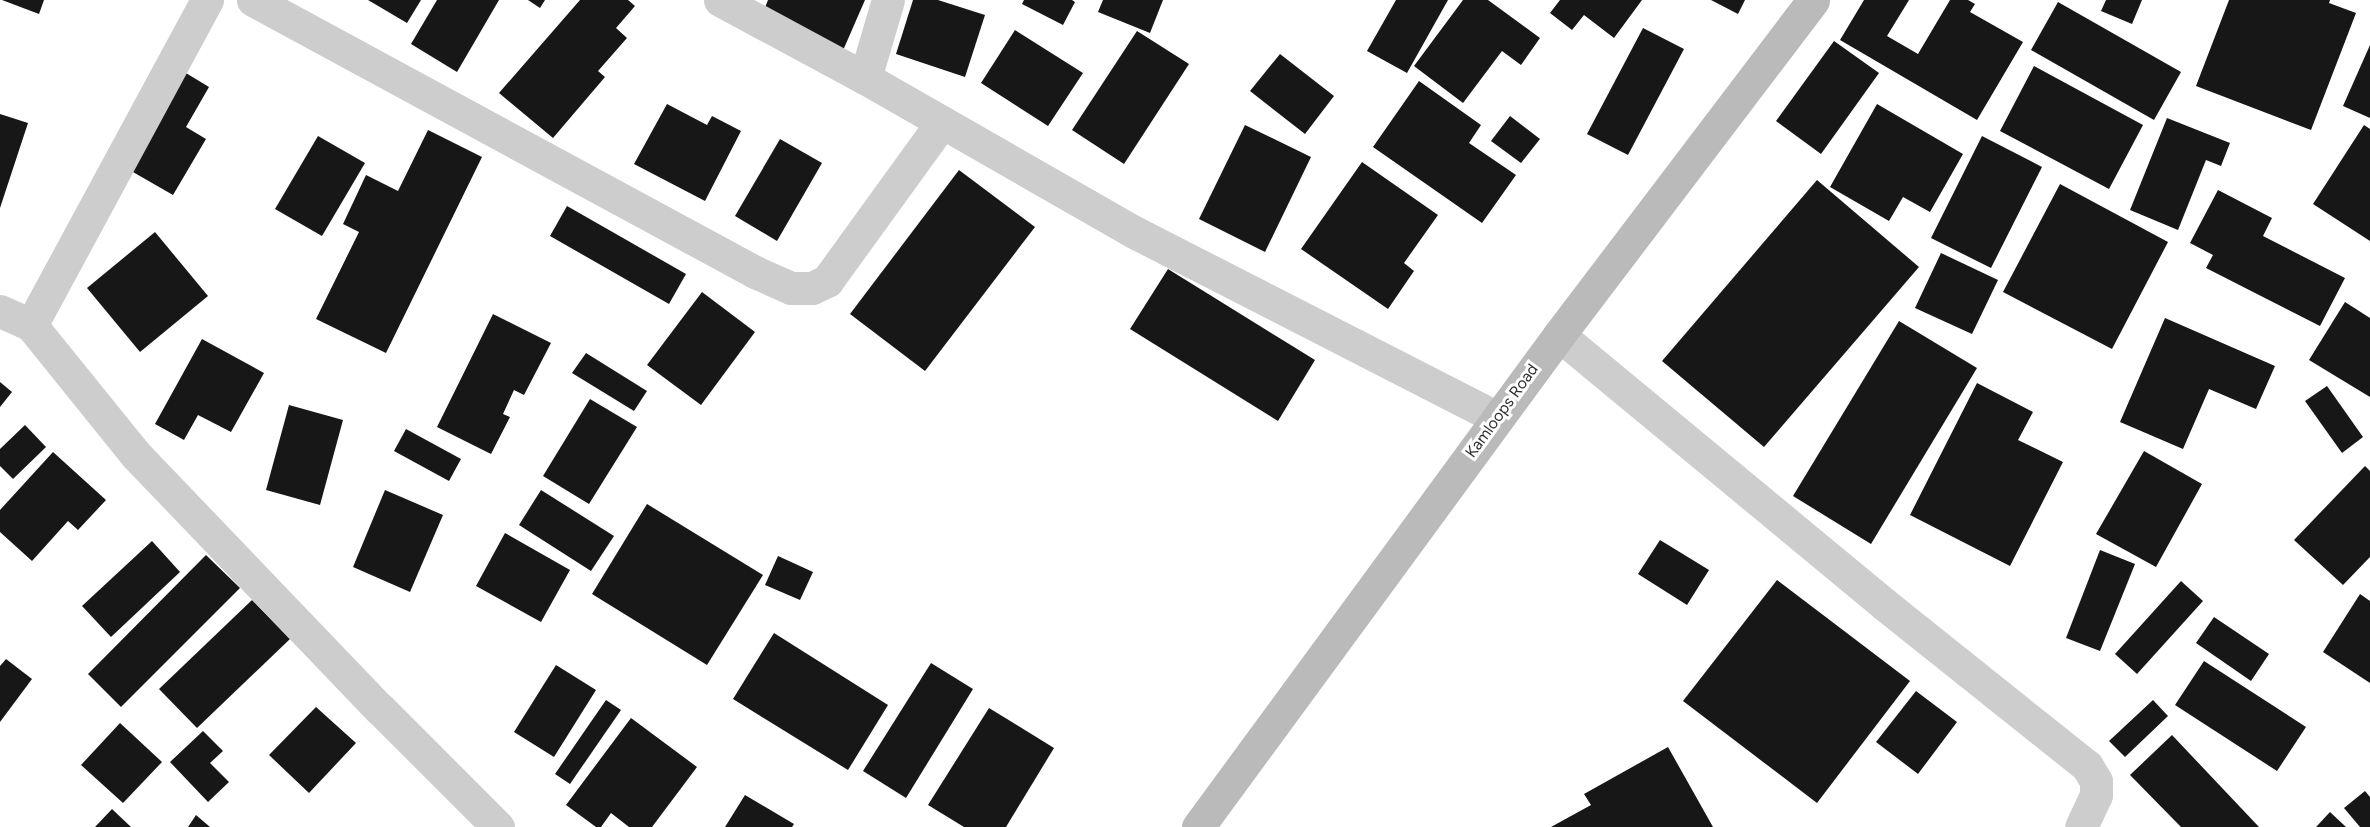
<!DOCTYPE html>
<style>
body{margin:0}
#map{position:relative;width:2370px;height:827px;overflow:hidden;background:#fff;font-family:Figtree,sans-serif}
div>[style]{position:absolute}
.building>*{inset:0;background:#171717}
.street>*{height:33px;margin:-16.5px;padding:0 16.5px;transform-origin:16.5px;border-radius:16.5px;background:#cdcdcd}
.secondary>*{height:33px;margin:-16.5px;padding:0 16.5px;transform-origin:16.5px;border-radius:16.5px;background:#bababa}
span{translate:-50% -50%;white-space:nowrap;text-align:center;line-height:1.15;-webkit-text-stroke:6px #fff;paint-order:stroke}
.street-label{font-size:16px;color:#303030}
</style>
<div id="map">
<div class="building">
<div style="clip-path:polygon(2px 0,44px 0,39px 14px)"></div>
<div style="clip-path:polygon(368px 0,421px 0,407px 23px)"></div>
<div style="clip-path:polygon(437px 0,499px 0,457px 72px,411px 44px)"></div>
<div style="clip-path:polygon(528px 0,545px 0,540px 8px)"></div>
<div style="clip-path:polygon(580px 0,628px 0,635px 6px,616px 28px,627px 38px,598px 71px,605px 77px,553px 138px,499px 93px)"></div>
<div style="clip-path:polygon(768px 0,865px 0,841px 55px,760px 20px)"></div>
<div style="clip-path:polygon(913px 0,938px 0,985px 15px,965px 77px,896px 54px)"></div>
<div style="clip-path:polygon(1024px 0,1072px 0,1075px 2px,1063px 25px,1022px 4px)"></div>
<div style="clip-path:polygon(1103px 0,1163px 0,1150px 33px,1098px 12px)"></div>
<div style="clip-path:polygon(1396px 0,1448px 0,1407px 73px,1367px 51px)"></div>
<div style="clip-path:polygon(1463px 0,1488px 0,1540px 38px,1521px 65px,1502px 51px,1463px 103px,1414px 66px)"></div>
<div style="clip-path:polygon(1560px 0,1642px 0,1614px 38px,1584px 15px,1572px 30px,1550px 13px)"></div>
<div style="clip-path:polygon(1711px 0,1745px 0,1738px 14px)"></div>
<div style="clip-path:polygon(1864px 0,1909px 0,1887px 36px,1918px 54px,1950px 0,1968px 0,1975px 4px,1970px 12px,2023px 42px,1977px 120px,1840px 40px)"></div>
<div style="clip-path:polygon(2106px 0,2142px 0,2132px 24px,2101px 11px)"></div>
<div style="clip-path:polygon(2229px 0,2330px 0,2329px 3px,2356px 13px,2311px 130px,2196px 86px)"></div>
<div style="clip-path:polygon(2058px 2px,2181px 72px,2154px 120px,2031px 50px)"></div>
<div style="clip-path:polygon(1643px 28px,1684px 49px,1628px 155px,1587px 134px)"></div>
<div style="clip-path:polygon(1015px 30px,1083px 73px,1048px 126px,981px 83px)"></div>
<div style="clip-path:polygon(1137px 31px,1189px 64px,1124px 164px,1072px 130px)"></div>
<div style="clip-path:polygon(1834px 41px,1879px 73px,1821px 154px,1776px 121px)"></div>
<div style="clip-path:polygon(2370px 45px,2370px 118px,2343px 106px)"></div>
<div style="clip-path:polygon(1280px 54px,1334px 96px,1305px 134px,1250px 91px)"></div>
<div style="clip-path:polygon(2034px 66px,2143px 125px,2109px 189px,2000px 131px)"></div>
<div style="clip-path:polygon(176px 67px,209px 87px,186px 127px,206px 139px,173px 195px,119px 164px)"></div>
<div style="clip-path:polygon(1419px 81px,1481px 125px,1469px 143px,1516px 175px,1482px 223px,1373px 147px)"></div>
<div style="clip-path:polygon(667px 104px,707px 125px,712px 116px,741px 131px,705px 201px,634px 164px)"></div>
<div style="clip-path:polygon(1877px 104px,1963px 154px,1930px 212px,1903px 197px,1889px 221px,1830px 187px)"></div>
<div style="clip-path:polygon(0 114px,28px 123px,0 208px)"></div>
<div style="clip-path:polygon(1510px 116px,1540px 139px,1521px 163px,1491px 141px)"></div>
<div style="clip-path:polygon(2167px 118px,2230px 143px,2221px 166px,2206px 160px,2178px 230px,2130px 210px)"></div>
<div style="clip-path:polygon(1245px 125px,1311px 157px,1265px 252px,1199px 219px)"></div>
<div style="clip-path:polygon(2364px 125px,2370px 129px,2370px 241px,2313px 204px)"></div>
<div style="clip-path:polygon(428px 130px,482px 157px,386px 353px,316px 319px,359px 232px,343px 224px,366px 175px,398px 191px)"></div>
<div style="clip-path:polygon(318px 136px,365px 163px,322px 236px,275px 209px)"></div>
<div style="clip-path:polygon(1982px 136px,2042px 167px,1991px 268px,1931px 238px)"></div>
<div style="clip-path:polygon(780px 139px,822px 163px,777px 241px,735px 216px)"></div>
<div style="clip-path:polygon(1362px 162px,1438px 215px,1404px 263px,1414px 271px,1388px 309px,1301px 249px)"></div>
<div style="clip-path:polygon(959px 170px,1035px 227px,925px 371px,850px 314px)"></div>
<div style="clip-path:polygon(1817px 180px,1919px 267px,1764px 447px,1662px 361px)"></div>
<div style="clip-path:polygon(2060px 184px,2168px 242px,2112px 349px,2003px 292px)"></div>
<div style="clip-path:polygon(2218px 190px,2272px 218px,2263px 236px,2345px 278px,2320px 326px,2206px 268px,2213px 255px,2190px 243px)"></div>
<div style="clip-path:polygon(567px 206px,686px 274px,669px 304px,550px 236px)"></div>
<div style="clip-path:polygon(155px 232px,208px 296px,140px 352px,87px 288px)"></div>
<div style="clip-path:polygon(1941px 253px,1998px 280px,1972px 334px,1915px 308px)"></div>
<div style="clip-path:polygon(1168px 269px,1315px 360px,1278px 421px,1130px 329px)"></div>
<div style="clip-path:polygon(702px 292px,755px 332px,701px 405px,647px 365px)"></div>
<div style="clip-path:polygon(2345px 302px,2370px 318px,2370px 397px,2309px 360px)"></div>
<div style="clip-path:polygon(493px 314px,551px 343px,524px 395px,514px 390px,503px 414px,510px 417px,491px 454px,437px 427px)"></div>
<div style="clip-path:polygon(2165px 318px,2275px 366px,2256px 409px,2209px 389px,2183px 449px,2120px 422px)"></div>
<div style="clip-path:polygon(1899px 321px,1977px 368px,1871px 544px,1793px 496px)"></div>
<div style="clip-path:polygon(202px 339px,264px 373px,231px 432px,198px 415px,184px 440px,155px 424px)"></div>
<div style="clip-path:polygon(586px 353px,647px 391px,634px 411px,572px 373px)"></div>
<div style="clip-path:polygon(0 382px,12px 392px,0 407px)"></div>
<div style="clip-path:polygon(1977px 383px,2033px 412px,2018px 440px,2063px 462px,2010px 566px,1910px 515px)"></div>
<div style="clip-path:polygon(2327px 386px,2363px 437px,2342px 453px,2305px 401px)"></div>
<div style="clip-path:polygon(590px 399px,637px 427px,589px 504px,543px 476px)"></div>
<div style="clip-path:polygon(289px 405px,343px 420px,320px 505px,266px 490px)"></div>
<div style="clip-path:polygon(25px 425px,46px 447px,13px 479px,0 466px,0 449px)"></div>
<div style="clip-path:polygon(406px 429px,461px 459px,449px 481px,394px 451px)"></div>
<div style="clip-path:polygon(2144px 451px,2202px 484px,2156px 567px,2096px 534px)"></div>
<div style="clip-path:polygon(53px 452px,106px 500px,78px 530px,68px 521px,32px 561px,0 532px,0 510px)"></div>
<div style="clip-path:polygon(2365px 466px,2370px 471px,2370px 557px,2343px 585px,2294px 540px)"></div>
<div style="clip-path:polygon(385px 490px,443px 515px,410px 592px,353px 567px)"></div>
<div style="clip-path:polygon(541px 490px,614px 536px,591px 571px,519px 525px)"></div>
<div style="clip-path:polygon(647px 504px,763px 575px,707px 665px,592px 594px)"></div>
<div style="clip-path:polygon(505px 533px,570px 570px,541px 622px,476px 586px)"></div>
<div style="clip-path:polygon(1660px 540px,1709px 570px,1687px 605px,1638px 574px)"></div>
<div style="clip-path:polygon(152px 541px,180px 572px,111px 637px,82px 606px)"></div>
<div style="clip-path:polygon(2100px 550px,2135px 564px,2100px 651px,2066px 638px)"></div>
<div style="clip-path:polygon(206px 555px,240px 588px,121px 707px,88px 674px)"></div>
<div style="clip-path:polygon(778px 556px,813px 572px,800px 600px,765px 585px)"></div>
<div style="clip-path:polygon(1777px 580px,1910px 681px,1817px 803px,1683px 701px)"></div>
<div style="clip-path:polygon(2181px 581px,2203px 601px,2137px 674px,2115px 654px)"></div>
<div style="clip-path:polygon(2360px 594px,2370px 601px,2370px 683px,2323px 652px)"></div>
<div style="clip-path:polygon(252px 600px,290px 639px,197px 728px,159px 689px)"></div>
<div style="clip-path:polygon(2214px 617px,2269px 654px,2251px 681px,2196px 643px)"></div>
<div style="clip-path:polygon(774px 633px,888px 705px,848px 770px,733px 699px)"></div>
<div style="clip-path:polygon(6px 659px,32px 679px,0 722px,0 666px)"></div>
<div style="clip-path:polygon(2204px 661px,2306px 727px,2277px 771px,2175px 705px)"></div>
<div style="clip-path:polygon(931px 663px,973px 689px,906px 798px,863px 771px)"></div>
<div style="clip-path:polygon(556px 665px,596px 690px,554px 757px,514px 732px)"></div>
<div style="clip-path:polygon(1916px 691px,1957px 722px,1918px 774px,1876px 742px)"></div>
<div style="clip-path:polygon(606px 700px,621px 710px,570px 784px,555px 774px)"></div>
<div style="clip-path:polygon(2153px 700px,2168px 716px,2125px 757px,2109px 741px)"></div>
<div style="clip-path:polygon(316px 707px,356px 743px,309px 793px,269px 755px)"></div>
<div style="clip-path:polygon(989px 708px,1054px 748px,1006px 827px,964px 827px,928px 805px)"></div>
<div style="clip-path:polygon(631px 718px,697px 767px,652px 827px,629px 827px,611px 813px,601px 827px,596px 827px,566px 805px)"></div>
<div style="clip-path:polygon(120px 723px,162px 762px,123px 803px,81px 765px)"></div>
<div style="clip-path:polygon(203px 731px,223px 751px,210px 763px,229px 782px,208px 802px,170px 762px)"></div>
<div style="clip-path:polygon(2172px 735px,2259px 827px,2181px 827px,2130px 775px)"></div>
<div style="clip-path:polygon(1668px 747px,1713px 827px,1551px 827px,1591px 805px,1584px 794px)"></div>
<div style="clip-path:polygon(2365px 791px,2370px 797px,2370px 827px,2360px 827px,2344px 808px)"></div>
<div style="clip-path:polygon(745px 795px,794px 824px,792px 827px,725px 827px)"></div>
<div style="clip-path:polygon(112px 809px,131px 827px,95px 827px)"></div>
<div style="clip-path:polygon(2330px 812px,2346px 827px,2316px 827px)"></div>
<div style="clip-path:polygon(196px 815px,210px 827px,188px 827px)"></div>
</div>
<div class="street">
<div style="left:207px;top:0;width:370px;rotate:118.4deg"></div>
<div style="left:31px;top:325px;width:167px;rotate:51.1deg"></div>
<div style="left:136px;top:455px;width:352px;rotate:46.2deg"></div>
<div style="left:380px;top:709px;width:167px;rotate:45deg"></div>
<div style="left:253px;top:0;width:571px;rotate:28.45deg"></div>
<div style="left:755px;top:272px;width:39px;rotate:24deg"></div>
<div style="left:791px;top:288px;width:21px"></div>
<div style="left:812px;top:288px;width:17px;rotate:-25deg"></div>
<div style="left:827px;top:281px;width:196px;rotate:-54.1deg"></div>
<div style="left:720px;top:0;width:165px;rotate:28.3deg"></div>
<div style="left:865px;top:78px;width:312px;rotate:29.8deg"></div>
<div style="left:1136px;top:233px;width:406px;rotate:27.1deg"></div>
<div style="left:865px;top:78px;width:81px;rotate:-73.6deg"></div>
<div style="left:0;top:311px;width:34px;rotate:24deg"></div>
<div style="left:1559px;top:335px;width:422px;rotate:39.6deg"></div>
<div style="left:1884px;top:604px;width:260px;rotate:38.6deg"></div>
<div style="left:2087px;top:766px;width:17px;rotate:59deg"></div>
<div style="left:2096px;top:781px;width:14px;rotate:90deg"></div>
<div style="left:2096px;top:795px;width:35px;rotate:115deg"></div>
</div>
<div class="secondary">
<div style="left:1198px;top:827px;width:610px;rotate:-53.73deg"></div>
<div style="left:1559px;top:335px;width:420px;rotate:-52.8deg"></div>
</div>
<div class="street-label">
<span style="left:1502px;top:411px;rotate:-54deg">Kamloops Road</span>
</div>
</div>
